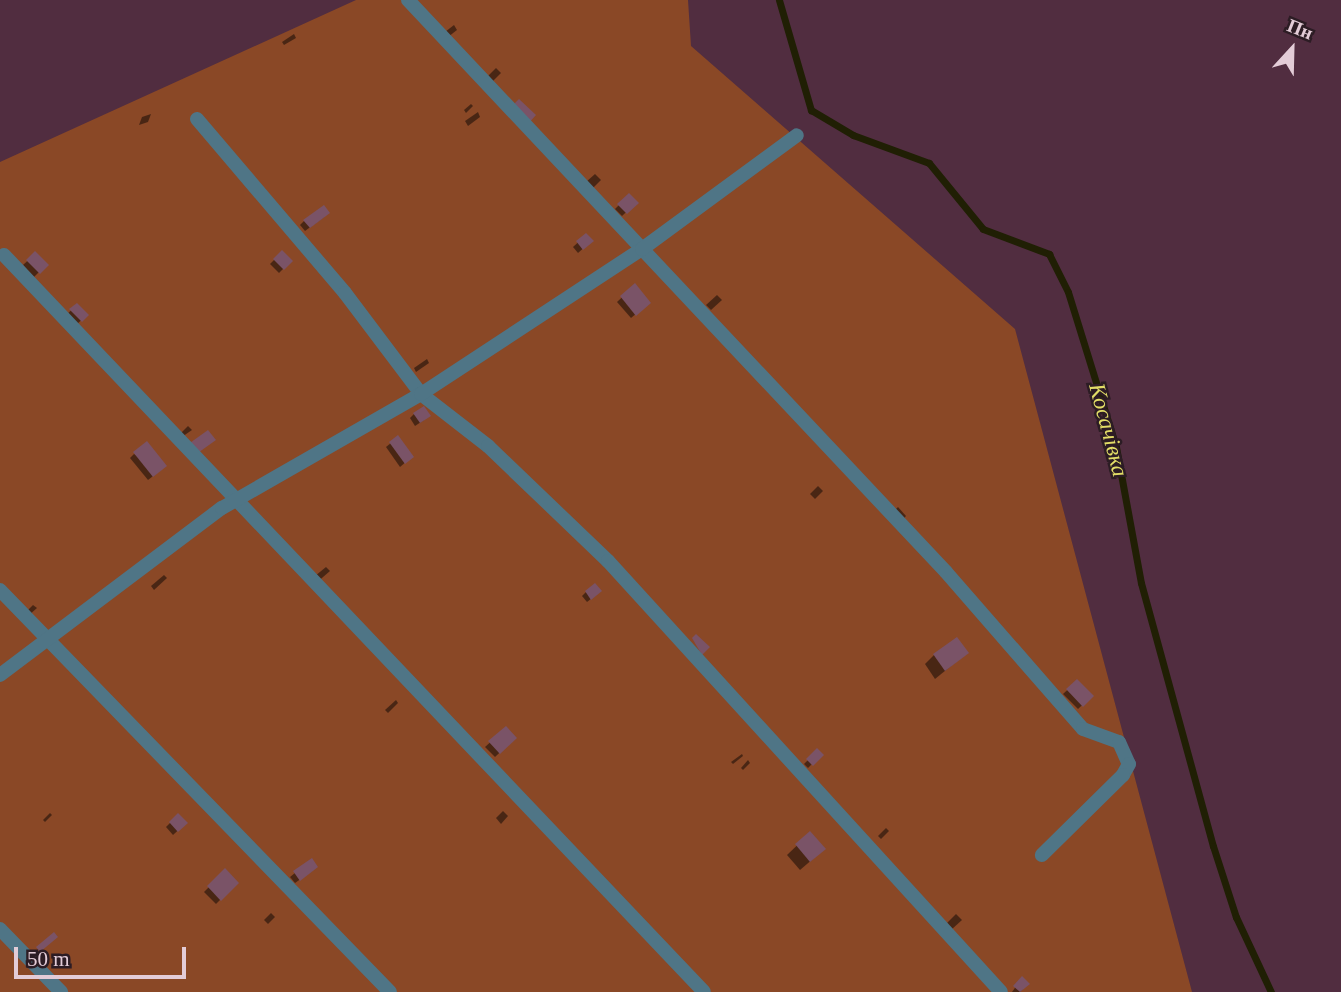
<!DOCTYPE html>
<meta charset="utf-8">
<style>
body{margin:0}
#map{position:relative;width:1341px;height:992px;overflow:hidden;background:#512d40;font-family:"Times New Roman",serif}
div>[style]{position:absolute}
.green>*{inset:0;background:#8a4826}
.shadow>*{inset:0;background:#0007}
.stream>*{height:7px;margin:-3.5px;padding:0 3.5px;transform-origin:3.5px;border-radius:3.5px;background:#201f04}
.building>*{inset:0;background:#7a5367}
.minor>*{height:14px;margin:-7px;padding:0 7px;transform-origin:7px;border-radius:7px;background:#4f7586}
span{translate:-50% -50%;white-space:nowrap;text-align:center;line-height:1.15;-webkit-text-stroke:5px #2c1c24;paint-order:stroke}
.water-label{font-size:23px;color:#e2dd67;font-style:italic}
.north{position:absolute;left:1257px;top:14px;width:70px;height:70px;-webkit-text-stroke:5px #2c1c24;paint-order:stroke;rotate:22deg;font-size:19px;font-weight:700;line-height:28px;text-align:center;color:#e3ccd7}
.north::after{content:'';display:block;margin:auto;width:24px;height:32px;background:#e3ccd7;clip-path:polygon(50% 0,100% 100%,50% 72%,0 100%)}
.scale{position:absolute;left:14px;top:947px;width:172px;height:32px;box-sizing:border-box;border:4px solid #e3ccd7;border-top:0;padding-left:9px;font-size:21px;line-height:24px;white-space:nowrap;color:#e3ccd7;-webkit-text-stroke:5px #2c1c24;paint-order:stroke}
</style>
<div id="map">
<div class="green">
<div style="clip-path:polygon(356px 0,688px 0,691px 46px,1015px 329px,1192px 992px,0 992px,0 162px)"></div>
</div>
<div class="shadow">
<div style="clip-path:polygon(454px 25px,457px 30px,448px 37px,445px 32px)"></div>
<div style="clip-path:polygon(294px 34px,296px 38px,284px 45px,282px 42px)"></div>
<div style="clip-path:polygon(496px 68px,501px 73px,491px 83px,486px 78px)"></div>
<div style="clip-path:polygon(471px 104px,473px 106px,466px 113px,464px 110px)"></div>
<div style="clip-path:polygon(478px 112px,480px 117px,468px 126px,465px 121px)"></div>
<div style="clip-path:polygon(151px 114px,148px 122px,139px 125px,142px 117px)"></div>
<div style="clip-path:polygon(595px 174px,601px 180px,592px 189px,586px 182px)"></div>
<div style="clip-path:polygon(629px 195px,636px 203px,622px 216px,615px 209px)"></div>
<div style="clip-path:polygon(324px 217px,305px 231px,300px 225px,304px 221px)"></div>
<div style="clip-path:polygon(586px 235px,587px 245px,578px 253px,573px 247px)"></div>
<div style="clip-path:polygon(282px 252px,291px 261px,279px 273px,270px 264px)"></div>
<div style="clip-path:polygon(35px 254px,46px 265px,34px 277px,23px 265px)"></div>
<div style="clip-path:polygon(634px 286px,649px 303px,631px 318px,617px 302px)"></div>
<div style="clip-path:polygon(717px 295px,722px 300px,711px 310px,706px 305px)"></div>
<div style="clip-path:polygon(77px 305px,87px 315px,76px 325px,66px 315px)"></div>
<div style="clip-path:polygon(427px 359px,429px 363px,416px 372px,414px 368px)"></div>
<div style="clip-path:polygon(414px 414px,424px 420px,415px 426px,410px 418px)"></div>
<div style="clip-path:polygon(188px 426px,192px 430px,176px 441px,174px 440px)"></div>
<div style="clip-path:polygon(397px 438px,407px 461px,400px 467px,386px 447px)"></div>
<div style="clip-path:polygon(134px 454px,161px 470px,148px 480px,130px 458px)"></div>
<div style="clip-path:polygon(818px 486px,823px 491px,815px 499px,810px 494px)"></div>
<div style="clip-path:polygon(898px 507px,906px 516px,897px 526px,888px 517px)"></div>
<div style="clip-path:polygon(326px 567px,330px 571px,315px 584px,315px 576px)"></div>
<div style="clip-path:polygon(164px 575px,167px 578px,154px 590px,151px 586px)"></div>
<div style="clip-path:polygon(586px 592px,596px 595px,587px 602px,582px 596px)"></div>
<div style="clip-path:polygon(33px 605px,37px 608px,28px 616px,25px 613px)"></div>
<div style="clip-path:polygon(967px 653px,935px 679px,925px 664px,934px 655px)"></div>
<div style="clip-path:polygon(1077px 681px,1092px 696px,1078px 709px,1063px 694px)"></div>
<div style="clip-path:polygon(396px 700px,398px 703px,388px 713px,385px 710px)"></div>
<div style="clip-path:polygon(506px 728px,515px 738px,495px 757px,485px 747px)"></div>
<div style="clip-path:polygon(817px 751px,821px 755px,808px 768px,804px 764px)"></div>
<div style="clip-path:polygon(742px 754px,743px 756px,733px 764px,731px 762px)"></div>
<div style="clip-path:polygon(748px 760px,750px 763px,743px 770px,741px 768px)"></div>
<div style="clip-path:polygon(503px 811px,508px 816px,501px 824px,496px 818px)"></div>
<div style="clip-path:polygon(50px 813px,52px 815px,45px 822px,43px 820px)"></div>
<div style="clip-path:polygon(178px 815px,186px 823px,173px 835px,166px 827px)"></div>
<div style="clip-path:polygon(886px 828px,889px 831px,881px 839px,878px 836px)"></div>
<div style="clip-path:polygon(810px 833px,814px 858px,800px 870px,787px 855px)"></div>
<div style="clip-path:polygon(311px 860px,312px 871px,295px 883px,290px 877px)"></div>
<div style="clip-path:polygon(225px 871px,237px 883px,216px 904px,204px 892px)"></div>
<div style="clip-path:polygon(271px 913px,275px 917px,268px 924px,264px 920px)"></div>
<div style="clip-path:polygon(956px 914px,962px 920px,951px 930px,946px 924px)"></div>
<div style="clip-path:polygon(1022px 978px,1028px 984px,1020px 992px,1012px 992px)"></div>
</div>
<div class="stream">
<div style="left:779px;top:0;width:115px;rotate:73.8deg"></div>
<div style="left:811px;top:110px;width:49px;rotate:30.8deg"></div>
<div style="left:853px;top:135px;width:81px;rotate:20.2deg"></div>
<div style="left:929px;top:163px;width:85px;rotate:50.7deg"></div>
<div style="left:983px;top:229px;width:71px;rotate:20.7deg"></div>
<div style="left:1049px;top:254px;width:42px;rotate:63.4deg"></div>
<div style="left:1068px;top:292px;width:162px;rotate:72.8deg"></div>
<div style="left:1116px;top:447px;width:138px;rotate:79.6deg"></div>
<div style="left:1141px;top:583px;width:273px;rotate:74.7deg"></div>
<div style="left:1213px;top:846px;width:75px;rotate:72.1deg"></div>
<div style="left:1236px;top:917px;width:83px;rotate:65deg"></div>
</div>
<div class="building">
<div style="clip-path:polygon(519px 99px,536px 115px,527px 125px,510px 108px)"></div>
<div style="clip-path:polygon(629px 193px,639px 203px,627px 214px,617px 204px)"></div>
<div style="clip-path:polygon(324px 205px,330px 213px,310px 228px,303px 220px)"></div>
<div style="clip-path:polygon(586px 233px,594px 241px,583px 250px,576px 241px)"></div>
<div style="clip-path:polygon(282px 250px,293px 261px,284px 270px,273px 259px)"></div>
<div style="clip-path:polygon(35px 251px,49px 265px,40px 274px,26px 260px)"></div>
<div style="clip-path:polygon(635px 283px,651px 303px,636px 316px,620px 296px)"></div>
<div style="clip-path:polygon(77px 303px,89px 315px,82px 322px,69px 309px)"></div>
<div style="clip-path:polygon(424px 406px,431px 416px,420px 423px,413px 413px)"></div>
<div style="clip-path:polygon(208px 430px,216px 440px,195px 455px,187px 445px)"></div>
<div style="clip-path:polygon(398px 435px,414px 457px,405px 464px,389px 442px)"></div>
<div style="clip-path:polygon(147px 441px,167px 466px,153px 477px,133px 452px)"></div>
<div style="clip-path:polygon(595px 583px,602px 591px,591px 600px,585px 591px)"></div>
<div style="clip-path:polygon(696px 634px,710px 647px,702px 655px,692px 638px)"></div>
<div style="clip-path:polygon(957px 637px,969px 653px,945px 671px,933px 654px)"></div>
<div style="clip-path:polygon(1077px 679px,1094px 696px,1083px 707px,1066px 689px)"></div>
<div style="clip-path:polygon(506px 726px,517px 738px,500px 754px,488px 741px)"></div>
<div style="clip-path:polygon(817px 748px,824px 755px,813px 766px,806px 759px)"></div>
<div style="clip-path:polygon(178px 813px,188px 823px,178px 832px,169px 822px)"></div>
<div style="clip-path:polygon(810px 831px,826px 849px,810px 862px,795px 844px)"></div>
<div style="clip-path:polygon(312px 858px,318px 867px,300px 881px,293px 871px)"></div>
<div style="clip-path:polygon(225px 868px,239px 883px,221px 901px,207px 886px)"></div>
<div style="clip-path:polygon(54px 932px,58px 937px,40px 952px,36px 947px)"></div>
<div style="clip-path:polygon(1022px 976px,1030px 984px,1020px 992px,1013px 986px)"></div>
</div>
<div class="minor">
<div style="left:408px;top:0;width:785px;rotate:46.75deg"></div>
<div style="left:946px;top:572px;width:208px;rotate:48.9deg"></div>
<div style="left:1083px;top:729px;width:38px;rotate:20deg"></div>
<div style="left:1119px;top:742px;width:24px;rotate:66deg"></div>
<div style="left:1129px;top:764px;width:13px;rotate:119deg"></div>
<div style="left:1123px;top:775px;width:114px;rotate:135.4deg"></div>
<div style="left:197px;top:119px;width:228px;rotate:49.6deg"></div>
<div style="left:345px;top:293px;width:126px;rotate:53deg"></div>
<div style="left:421px;top:394px;width:85px;rotate:37.8deg"></div>
<div style="left:488px;top:446px;width:166px;rotate:43.8deg"></div>
<div style="left:608px;top:561px;width:583px;rotate:47.64deg"></div>
<div style="left:4px;top:255px;width:1016px;rotate:46.47deg"></div>
<div style="left:0;top:590px;width:560px;rotate:45.87deg"></div>
<div style="left:0;top:675px;width:278px;rotate:-37deg"></div>
<div style="left:222px;top:508px;width:229px;rotate:-29.8deg"></div>
<div style="left:421px;top:394px;width:264px;rotate:-33.3deg"></div>
<div style="left:642px;top:249px;width:192px;rotate:-36.3deg"></div>
<div style="left:0;top:929px;width:88px;rotate:45.9deg"></div>
</div>
<div class="water-label">
<span style="left:1108px;top:430px;rotate:75deg">Косачівка</span>
</div>
<div class="north">Пн</div>
<div class="scale">50 m</div>
</div>
